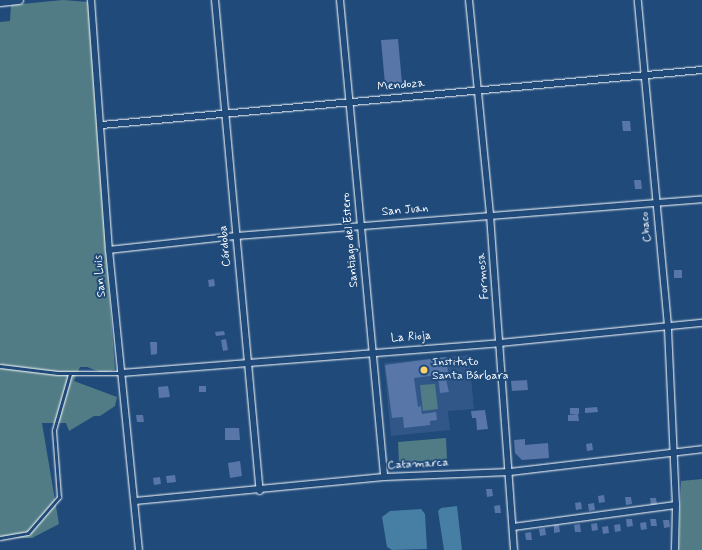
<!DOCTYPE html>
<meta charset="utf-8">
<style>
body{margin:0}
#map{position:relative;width:702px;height:550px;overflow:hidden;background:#1f4a7a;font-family:Mynerve,sans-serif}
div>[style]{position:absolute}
.built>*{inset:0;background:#305788}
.green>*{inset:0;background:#517c85}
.water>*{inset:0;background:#477ea3}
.building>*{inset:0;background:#5876a7}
.roads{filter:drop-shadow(0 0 1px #fff) drop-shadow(0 0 1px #fff)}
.service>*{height:3px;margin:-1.5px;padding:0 1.5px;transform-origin:1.5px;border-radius:1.5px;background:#1f4a7a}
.minor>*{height:6px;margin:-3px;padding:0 3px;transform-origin:3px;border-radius:3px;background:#1f4a7a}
.tertiary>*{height:8px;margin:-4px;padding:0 4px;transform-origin:4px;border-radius:4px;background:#1f4a7a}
.dots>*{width:11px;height:11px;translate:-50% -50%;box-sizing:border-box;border:2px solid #1f4a7a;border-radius:50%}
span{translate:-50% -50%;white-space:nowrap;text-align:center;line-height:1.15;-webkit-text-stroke:4px #1f4a7a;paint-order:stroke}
.street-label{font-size:12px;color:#fff}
.poi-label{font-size:12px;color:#fff}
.left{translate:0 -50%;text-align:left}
</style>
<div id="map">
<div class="built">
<div style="clip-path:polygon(469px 355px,474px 409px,448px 411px,450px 430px,391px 436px,384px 363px)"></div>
</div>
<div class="green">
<div style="clip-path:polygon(63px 0,88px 2px,115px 370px,103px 373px,87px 367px,80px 367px,74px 381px,117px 397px,115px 406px,100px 416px,94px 416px,69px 431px,66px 423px,42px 423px,59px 524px,32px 538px,0 538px,0 22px,10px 21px,11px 5px)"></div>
<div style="clip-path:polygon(435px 384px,438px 409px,423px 411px,420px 385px)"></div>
<div style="clip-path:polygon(446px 438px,447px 460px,399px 463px,398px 442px)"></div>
<div style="clip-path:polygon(702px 479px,702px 550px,679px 550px,681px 481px)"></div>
</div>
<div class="water">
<div style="clip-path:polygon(457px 506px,462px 550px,444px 550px,438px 511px,441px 508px)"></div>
<div style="clip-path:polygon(421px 509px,425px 514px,427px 549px,392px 550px,387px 547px,382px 517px,390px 511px)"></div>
</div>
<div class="building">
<div style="clip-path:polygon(398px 39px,402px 83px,385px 84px,381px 40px)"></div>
<div style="clip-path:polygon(622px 121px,630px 121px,631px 131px,623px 131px)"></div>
<div style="clip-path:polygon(634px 180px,641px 180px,642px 189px,635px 189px)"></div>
<div style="clip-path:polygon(674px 270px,682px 270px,682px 278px,674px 278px)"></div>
<div style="clip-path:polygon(214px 279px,215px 286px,209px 287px,208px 280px)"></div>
<div style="clip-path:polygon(224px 331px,225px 335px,216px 336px,215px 332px)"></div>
<div style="clip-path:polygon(226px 339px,228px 350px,223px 351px,221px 340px)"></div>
<div style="clip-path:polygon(150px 342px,157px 342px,157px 354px,151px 355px)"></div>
<div style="clip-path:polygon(446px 357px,448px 372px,444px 372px,449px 392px,440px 393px,438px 375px,414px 378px,418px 407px,421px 406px,422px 414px,436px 412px,437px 420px,430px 421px,430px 425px,404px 428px,403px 417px,392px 418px,385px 365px)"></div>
<div style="clip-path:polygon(527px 380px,528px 390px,512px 391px,511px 381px)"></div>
<div style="clip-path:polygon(168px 386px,170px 397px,159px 398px,158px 387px)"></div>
<div style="clip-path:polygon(199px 386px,206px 386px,206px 392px,199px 392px)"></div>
<div style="clip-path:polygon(597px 407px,598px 412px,585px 413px,585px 408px)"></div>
<div style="clip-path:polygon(570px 408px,579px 408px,579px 414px,570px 414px)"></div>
<div style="clip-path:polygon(485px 410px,488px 429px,477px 430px,476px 418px,472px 418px,471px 411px)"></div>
<div style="clip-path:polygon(578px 414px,579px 421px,568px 421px,568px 415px)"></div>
<div style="clip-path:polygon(136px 415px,143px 415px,144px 422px,137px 422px)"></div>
<div style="clip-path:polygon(225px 428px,239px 428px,240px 440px,225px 440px)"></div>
<div style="clip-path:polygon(525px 439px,525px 445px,548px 443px,549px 458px,522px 460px,515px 453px,514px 440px)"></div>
<div style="clip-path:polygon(592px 443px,593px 450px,587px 451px,586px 444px)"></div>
<div style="clip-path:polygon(240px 461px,242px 476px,230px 478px,228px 463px)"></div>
<div style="clip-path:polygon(175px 475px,176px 482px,167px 483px,166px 476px)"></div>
<div style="clip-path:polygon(160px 477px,161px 484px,154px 485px,153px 478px)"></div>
<div style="clip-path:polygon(486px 489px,492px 489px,493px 496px,487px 497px)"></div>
<div style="clip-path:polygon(604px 495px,605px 502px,599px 503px,598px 496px)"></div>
<div style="clip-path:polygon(625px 497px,631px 497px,632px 504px,626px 505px)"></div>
<div style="clip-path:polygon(650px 498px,656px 498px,657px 505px,651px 506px)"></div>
<div style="clip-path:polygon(581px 502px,582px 509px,576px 510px,575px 503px)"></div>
<div style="clip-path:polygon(594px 503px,595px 510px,589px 511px,588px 504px)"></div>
<div style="clip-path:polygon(500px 505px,501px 513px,495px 513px,494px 506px)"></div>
<div style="clip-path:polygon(626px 519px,632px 519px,633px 526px,627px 527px)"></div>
<div style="clip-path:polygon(650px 519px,656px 519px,657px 526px,651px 526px)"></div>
<div style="clip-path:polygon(663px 520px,669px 520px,670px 527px,664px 528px)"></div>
<div style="clip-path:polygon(646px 522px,647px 529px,641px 530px,640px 523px)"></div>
<div style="clip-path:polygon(597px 523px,598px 530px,592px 531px,591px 524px)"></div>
<div style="clip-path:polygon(580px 524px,581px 532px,575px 532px,574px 525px)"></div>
<div style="clip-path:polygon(620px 524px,621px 531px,615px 532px,614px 525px)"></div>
<div style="clip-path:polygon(554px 525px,559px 525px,560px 532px,554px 533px)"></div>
<div style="clip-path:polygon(608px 526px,609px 533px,603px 534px,602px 527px)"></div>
<div style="clip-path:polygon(545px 528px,546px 535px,540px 536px,539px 529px)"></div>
<div style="clip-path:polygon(531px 532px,532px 540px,526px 540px,525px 533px)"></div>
</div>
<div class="roads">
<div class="service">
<div style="left:0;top:366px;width:58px;rotate:6.9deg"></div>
<div style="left:58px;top:373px;width:63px"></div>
<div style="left:0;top:538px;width:28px;rotate:-10deg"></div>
<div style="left:28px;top:533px;width:48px;rotate:-49.3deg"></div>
<div style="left:59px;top:497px;width:67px;rotate:-94.3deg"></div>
<div style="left:54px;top:430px;width:58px;rotate:-74.1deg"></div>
</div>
<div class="minor">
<div style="left:91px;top:0;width:251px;rotate:85.9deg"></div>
<div style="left:109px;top:250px;width:301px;rotate:84.3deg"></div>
<div style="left:215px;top:0;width:493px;rotate:84.8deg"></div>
<div style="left:340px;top:0;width:479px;rotate:84.7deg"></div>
<div style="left:469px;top:0;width:216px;rotate:84.4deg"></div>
<div style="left:490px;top:215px;width:336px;rotate:85.9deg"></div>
<div style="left:102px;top:125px;width:603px;rotate:-5.24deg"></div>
<div style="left:109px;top:250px;width:128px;rotate:-6.3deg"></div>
<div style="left:236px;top:236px;width:467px;rotate:-4.5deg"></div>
<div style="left:121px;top:373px;width:380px;rotate:-4.5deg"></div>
<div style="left:500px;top:343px;width:203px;rotate:-5.7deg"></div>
<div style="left:135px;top:501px;width:250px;rotate:-5.5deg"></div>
<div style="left:384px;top:477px;width:126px;rotate:-2.3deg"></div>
<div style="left:510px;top:472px;width:193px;rotate:-6.8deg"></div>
<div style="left:513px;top:527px;width:164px;rotate:-7.7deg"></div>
<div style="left:676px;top:505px;width:179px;rotate:-92.6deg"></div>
<div style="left:668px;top:326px;width:327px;rotate:-95.3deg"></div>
<div style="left:675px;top:549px;width:44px;rotate:-88.7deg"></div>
</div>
<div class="tertiary">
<div style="left:0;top:2px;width:19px;rotate:-6deg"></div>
</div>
</div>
<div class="dots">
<div style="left:424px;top:370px;background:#ffd166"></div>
</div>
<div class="street-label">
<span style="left:401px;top:86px;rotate:-5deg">Mendoza</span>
<span style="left:405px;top:211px;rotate:-5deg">San Juan</span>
<span style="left:647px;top:227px;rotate:-96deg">Chaco</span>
<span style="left:351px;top:240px;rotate:-95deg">Santiago del Estero</span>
<span style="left:226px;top:246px;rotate:-95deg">Córdoba</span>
<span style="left:101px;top:276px;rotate:-95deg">San Luis</span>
<span style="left:484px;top:276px;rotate:-95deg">Formosa</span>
<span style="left:411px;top:338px;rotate:-4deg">La Rioja</span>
<span style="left:418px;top:465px;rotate:-3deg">Catamarca</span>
</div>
<div class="poi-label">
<span class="left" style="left:432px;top:370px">Instituto<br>Santa Bárbara</span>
</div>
</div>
